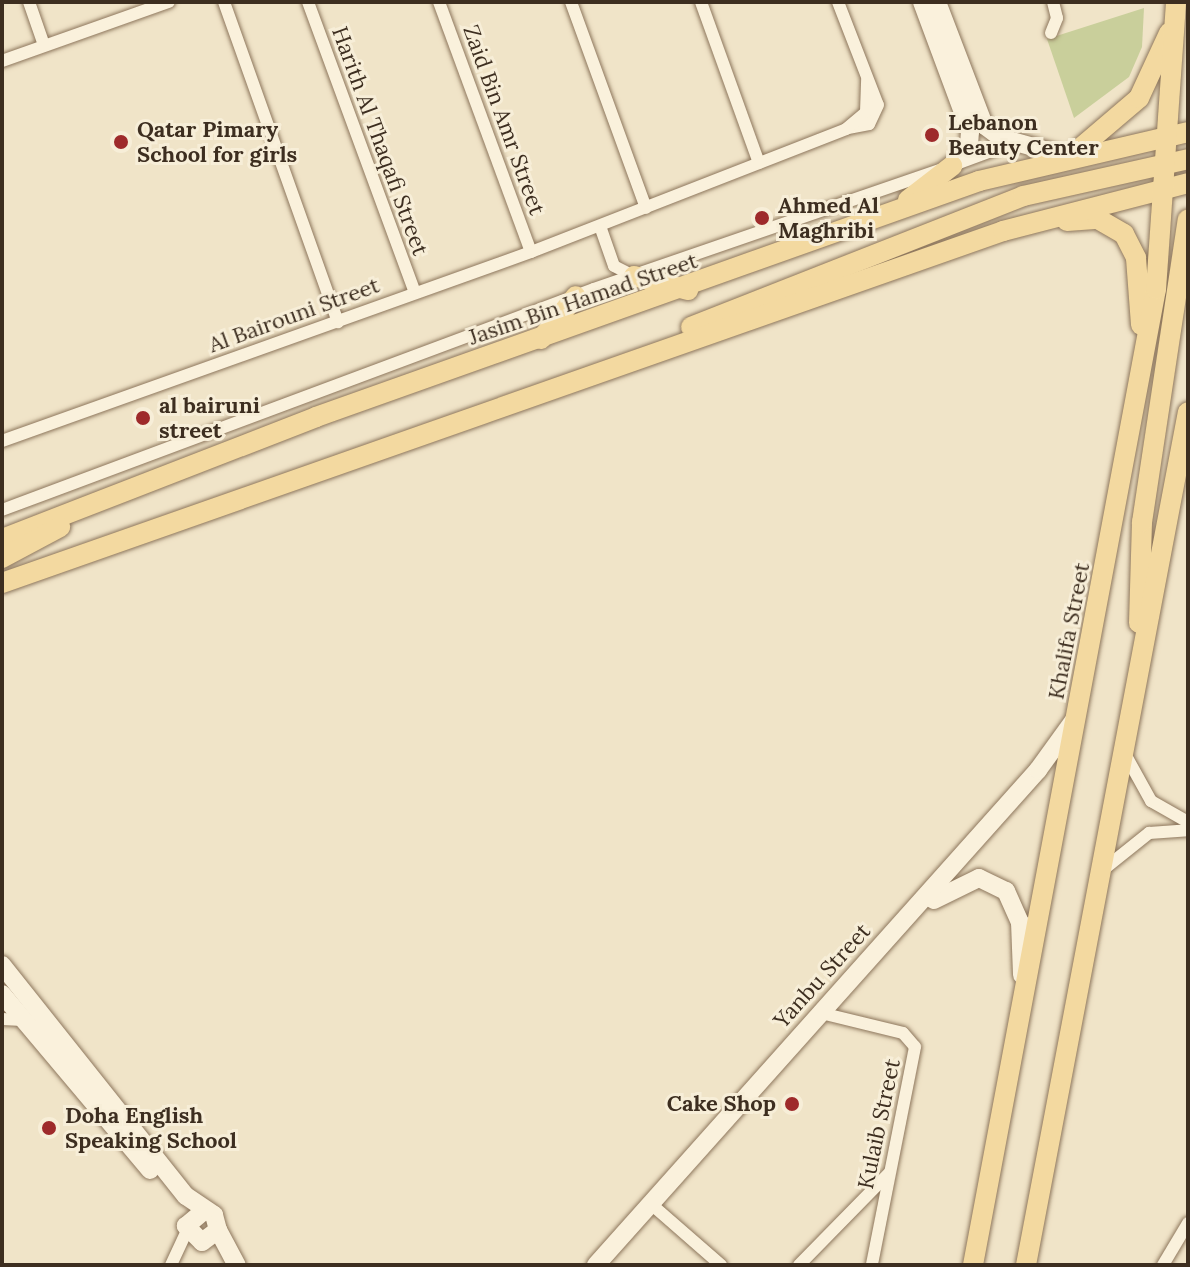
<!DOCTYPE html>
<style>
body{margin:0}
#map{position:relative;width:1190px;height:1267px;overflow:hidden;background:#f0e4c8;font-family:Lora,serif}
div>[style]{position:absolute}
.green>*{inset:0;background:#c9cf9b}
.roads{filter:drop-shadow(0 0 2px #8d765c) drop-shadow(0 0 2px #8d765c)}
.street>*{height:12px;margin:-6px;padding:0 6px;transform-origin:6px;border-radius:6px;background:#faf1dc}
.secondary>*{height:18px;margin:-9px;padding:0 9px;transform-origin:9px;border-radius:9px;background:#faf1dc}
.primary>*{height:20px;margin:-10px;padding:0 10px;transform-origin:10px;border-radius:10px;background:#f3d9a0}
.dots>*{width:22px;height:22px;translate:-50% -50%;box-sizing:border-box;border:4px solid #f7eed8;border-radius:50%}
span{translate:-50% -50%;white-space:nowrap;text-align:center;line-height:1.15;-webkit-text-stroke:6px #f7eed8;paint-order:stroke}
.street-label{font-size:22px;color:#3d2e20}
.poi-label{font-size:22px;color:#3d2e20;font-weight:700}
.left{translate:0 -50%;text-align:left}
.right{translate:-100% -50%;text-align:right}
.frame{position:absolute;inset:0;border:4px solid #3d2e20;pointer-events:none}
</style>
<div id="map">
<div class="green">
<div style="clip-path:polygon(1144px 8px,1142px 47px,1129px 77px,1074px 118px,1047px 39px)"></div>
</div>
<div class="roads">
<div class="street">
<div style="left:29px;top:2px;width:46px;rotate:70.8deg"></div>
<div style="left:224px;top:2px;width:340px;rotate:70.4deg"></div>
<div style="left:308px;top:2px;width:310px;rotate:69.8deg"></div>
<div style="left:439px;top:2px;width:266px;rotate:69.8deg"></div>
<div style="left:571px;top:2px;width:219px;rotate:70deg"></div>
<div style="left:701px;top:2px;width:171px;rotate:70.2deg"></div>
<div style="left:838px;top:2px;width:110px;rotate:68.8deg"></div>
<div style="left:878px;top:105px;width:21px;rotate:115deg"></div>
<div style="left:869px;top:124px;width:20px;rotate:169deg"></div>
<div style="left:1051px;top:33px;width:16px;rotate:-68deg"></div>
<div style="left:1057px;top:18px;width:16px;rotate:-104deg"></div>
<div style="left:2px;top:61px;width:177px;rotate:-19.5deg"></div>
<div style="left:956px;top:164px;width:61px;rotate:-20.2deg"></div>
<div style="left:600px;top:226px;width:42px;rotate:70.7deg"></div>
<div style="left:614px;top:266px;width:22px;rotate:27deg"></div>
<div style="left:2px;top:441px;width:562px;rotate:-19.66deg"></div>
<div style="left:531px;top:252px;width:338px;rotate:-21.3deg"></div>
<div style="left:846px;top:129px;width:26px;rotate:-40deg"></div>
<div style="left:866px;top:112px;width:32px;rotate:-88deg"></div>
<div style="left:2px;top:510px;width:632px;rotate:-20.47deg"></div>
<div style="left:594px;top:289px;width:365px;rotate:-19deg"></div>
<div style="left:1125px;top:754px;width:54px;rotate:61deg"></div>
<div style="left:1151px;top:801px;width:43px;rotate:29.6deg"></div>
<div style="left:1104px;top:869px;width:58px;rotate:-38.7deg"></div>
<div style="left:1149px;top:833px;width:39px;rotate:-4deg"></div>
<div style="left:821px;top:1013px;width:84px;rotate:13.7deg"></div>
<div style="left:903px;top:1033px;width:18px;rotate:49deg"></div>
<div style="left:915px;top:1047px;width:222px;rotate:101.2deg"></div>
<div style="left:2px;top:1019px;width:21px;rotate:3deg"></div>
<div style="left:651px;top:1204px;width:93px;rotate:41.1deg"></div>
<div style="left:171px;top:1265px;width:38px;rotate:-65deg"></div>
<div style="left:799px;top:1265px;width:129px;rotate:-45.6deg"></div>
<div style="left:1163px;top:1265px;width:49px;rotate:-59.2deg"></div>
</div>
<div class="secondary">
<div style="left:922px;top:2px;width:138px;rotate:69.6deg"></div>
<div style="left:970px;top:131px;width:16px;rotate:94deg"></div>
<div style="left:969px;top:147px;width:25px;rotate:132deg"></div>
<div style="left:937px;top:2px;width:132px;rotate:69.1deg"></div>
<div style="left:984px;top:125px;width:21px;rotate:37deg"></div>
<div style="left:1001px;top:138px;width:67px;rotate:15.5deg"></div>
<div style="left:934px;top:900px;width:50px;rotate:-26.1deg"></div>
<div style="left:979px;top:878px;width:30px;rotate:26deg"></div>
<div style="left:1006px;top:891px;width:34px;rotate:66deg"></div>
<div style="left:1020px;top:922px;width:53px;rotate:87.8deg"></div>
<div style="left:2px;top:965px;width:295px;rotate:51.5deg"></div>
<div style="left:186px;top:1196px;width:34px;rotate:34deg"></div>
<div style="left:214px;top:1215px;width:16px;rotate:75deg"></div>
<div style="left:218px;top:1230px;width:20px;rotate:143deg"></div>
<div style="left:202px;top:1242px;width:23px;rotate:-135deg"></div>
<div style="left:186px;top:1226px;width:25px;rotate:-40deg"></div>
<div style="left:2px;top:994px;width:230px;rotate:49.9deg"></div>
<div style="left:218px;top:1230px;width:40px;rotate:62deg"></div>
<div style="left:596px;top:1265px;width:664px;rotate:-48.24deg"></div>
<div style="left:1038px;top:770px;width:62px;rotate:-54.2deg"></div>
</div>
<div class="primary">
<div style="left:1078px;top:150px;width:80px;rotate:-40.4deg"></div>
<div style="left:1139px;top:98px;width:72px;rotate:-65.2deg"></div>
<div style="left:908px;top:200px;width:56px;rotate:-37.7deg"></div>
<div style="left:1067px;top:221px;width:31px;rotate:-4deg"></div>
<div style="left:1098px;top:219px;width:30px;rotate:30deg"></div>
<div style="left:1124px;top:234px;width:27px;rotate:63deg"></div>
<div style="left:1136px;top:258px;width:67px;rotate:85.7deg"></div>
<div style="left:634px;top:276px;width:56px;rotate:14.5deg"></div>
<div style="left:691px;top:327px;width:357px;rotate:-21.5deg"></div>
<div style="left:1023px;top:196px;width:169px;rotate:-12.6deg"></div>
<div style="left:541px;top:339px;width:55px;rotate:-50.9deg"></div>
<div style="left:2px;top:539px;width:337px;rotate:-21.2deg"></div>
<div style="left:316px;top:417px;width:704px;rotate:-19.59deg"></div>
<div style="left:979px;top:181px;width:215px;rotate:-13.2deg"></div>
<div style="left:2px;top:558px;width:66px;rotate:-28.1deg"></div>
<div style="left:2px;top:583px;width:1061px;rotate:-19.37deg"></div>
<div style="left:1003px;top:231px;width:191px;rotate:-14.5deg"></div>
<div style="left:1139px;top:623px;width:101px;rotate:-88.3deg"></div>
<div style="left:1142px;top:522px;width:306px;rotate:-81.4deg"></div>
<div style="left:973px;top:1265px;width:993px;rotate:-79.38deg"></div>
<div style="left:1156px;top:289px;width:288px;rotate:-86deg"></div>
<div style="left:1026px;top:1265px;width:868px;rotate:-79.25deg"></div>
</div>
</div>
<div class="dots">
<div style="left:932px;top:135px;background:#9e2a2b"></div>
<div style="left:121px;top:142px;background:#9e2a2b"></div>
<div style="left:762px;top:218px;background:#9e2a2b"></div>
<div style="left:143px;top:418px;background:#9e2a2b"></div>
<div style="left:792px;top:1104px;background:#9e2a2b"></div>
<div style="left:49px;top:1128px;background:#9e2a2b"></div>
</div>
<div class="street-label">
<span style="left:504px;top:120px;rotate:70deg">Zaid Bin Amr Street</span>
<span style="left:380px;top:141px;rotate:70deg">Harith Al Thaqafi Street</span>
<span style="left:583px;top:299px;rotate:-19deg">Jasim Bin Hamad Street</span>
<span style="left:294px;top:315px;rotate:-20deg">Al Bairouni Street</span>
<span style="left:1069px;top:631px;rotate:-79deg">Khalifa Street</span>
<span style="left:822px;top:976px;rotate:-48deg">Yanbu Street</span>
<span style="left:879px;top:1124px;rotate:-78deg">Kulaib Street</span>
</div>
<div class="poi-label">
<span class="left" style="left:948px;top:135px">Lebanon<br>Beauty Center</span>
<span class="left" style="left:137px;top:142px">Qatar Pimary<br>School for girls</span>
<span class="left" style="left:778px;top:218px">Ahmed Al<br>Maghribi</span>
<span class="left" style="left:159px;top:418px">al bairuni<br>street</span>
<span class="right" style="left:776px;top:1104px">Cake Shop</span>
<span class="left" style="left:65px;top:1128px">Doha English<br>Speaking School</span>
</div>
<div class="frame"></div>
</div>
